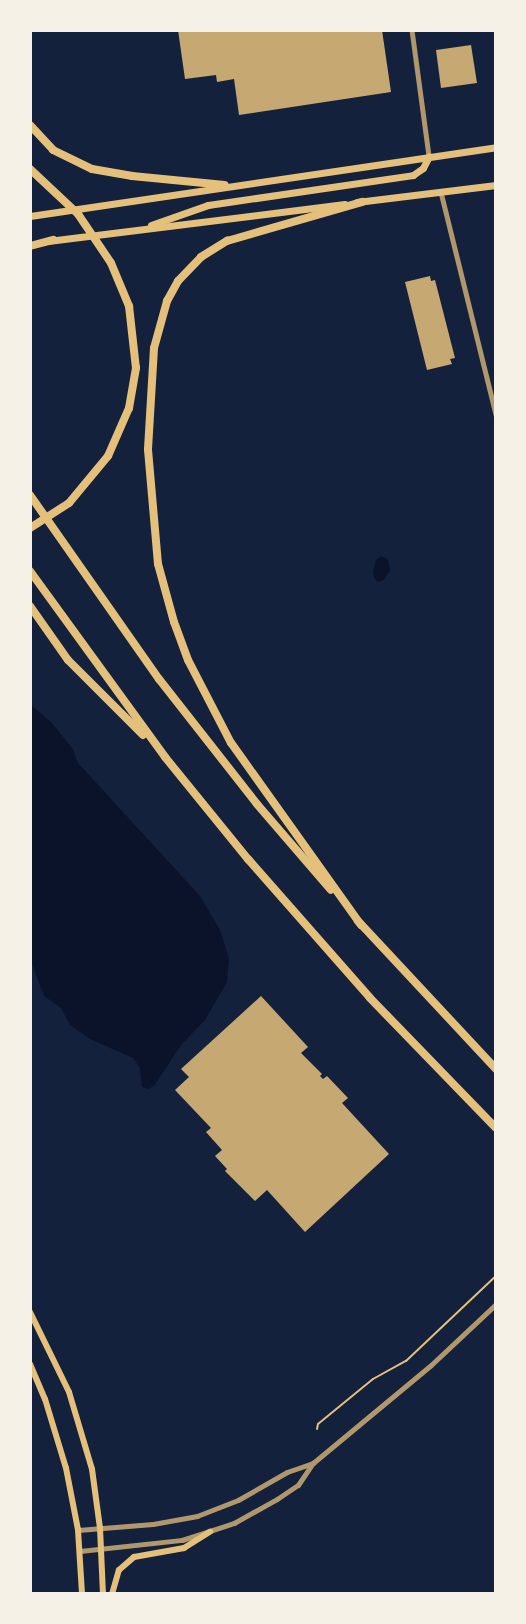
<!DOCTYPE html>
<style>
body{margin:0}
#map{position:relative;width:526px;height:1624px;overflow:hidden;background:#14213d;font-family:"PT Sans",sans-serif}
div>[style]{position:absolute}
.water>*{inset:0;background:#0b132b}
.building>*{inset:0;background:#c6a872}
.path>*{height:2px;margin:-1px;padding:0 1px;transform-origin:1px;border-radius:1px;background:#e5c07b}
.minor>*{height:4.5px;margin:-2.25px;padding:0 2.25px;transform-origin:2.25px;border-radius:2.25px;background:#b1986c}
.tertiary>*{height:5px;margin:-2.5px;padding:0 2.5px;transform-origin:2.5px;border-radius:2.5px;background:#b1986c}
.secondary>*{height:6px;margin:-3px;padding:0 3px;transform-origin:3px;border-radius:3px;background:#e5c07b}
.primary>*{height:7px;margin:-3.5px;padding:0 3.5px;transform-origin:3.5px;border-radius:3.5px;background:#e5c07b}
.motorway>*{height:8px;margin:-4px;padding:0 4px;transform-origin:4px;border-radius:4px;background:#e5c07b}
span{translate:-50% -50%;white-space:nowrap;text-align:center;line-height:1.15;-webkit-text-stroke:5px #f6f1e7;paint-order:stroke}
.frame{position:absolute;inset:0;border:32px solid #f6f1e7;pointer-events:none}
</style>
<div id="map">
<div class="water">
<div style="clip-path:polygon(381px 556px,388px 559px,390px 570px,384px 580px,378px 582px,374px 578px,373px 571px,376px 560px)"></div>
<div style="clip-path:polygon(30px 704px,51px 722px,73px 749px,78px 763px,200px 896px,220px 930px,229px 958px,227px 982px,205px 1020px,181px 1045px,154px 1086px,148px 1089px,142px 1087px,140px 1068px,133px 1058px,90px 1039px,70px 1025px,61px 1008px,44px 996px,30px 958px)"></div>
</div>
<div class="building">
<div style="clip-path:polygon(178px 30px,382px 30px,391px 92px,239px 115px,234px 79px,217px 82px,216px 75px,185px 79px)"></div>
<div style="clip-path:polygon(471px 45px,477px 83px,441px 88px,436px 50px)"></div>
<div style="clip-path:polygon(430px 276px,431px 281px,435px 280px,455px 358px,450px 359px,452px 364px,427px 370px,405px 282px)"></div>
<div style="clip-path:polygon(261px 996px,308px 1047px,301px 1053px,322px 1074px,320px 1076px,323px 1079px,327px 1076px,348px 1098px,342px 1103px,389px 1154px,305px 1232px,267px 1190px,255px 1201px,225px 1171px,227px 1169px,215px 1156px,222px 1150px,206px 1132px,211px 1128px,175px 1090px,189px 1077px,181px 1069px)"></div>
</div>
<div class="path">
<div style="left:317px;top:1429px;width:5px;rotate:-79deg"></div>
<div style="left:318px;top:1424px;width:71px;rotate:-39.3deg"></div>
<div style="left:373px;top:1379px;width:38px;rotate:-29deg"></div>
<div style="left:406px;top:1361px;width:124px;rotate:-43.4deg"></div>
</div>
<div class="minor">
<div style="left:412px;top:30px;width:127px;rotate:82.3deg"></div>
<div style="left:441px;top:192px;width:230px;rotate:76.1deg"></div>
</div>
<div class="tertiary">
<div style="left:78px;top:1530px;width:75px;rotate:-4.6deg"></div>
<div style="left:153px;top:1524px;width:45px;rotate:-10.3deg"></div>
<div style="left:197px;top:1516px;width:44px;rotate:-21.3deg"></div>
<div style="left:238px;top:1500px;width:56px;rotate:-29.7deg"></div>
<div style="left:287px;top:1472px;width:28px;rotate:-19deg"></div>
<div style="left:80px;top:1551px;width:103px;rotate:-6.2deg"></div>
<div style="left:182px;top:1540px;width:55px;rotate:-18.1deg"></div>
<div style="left:234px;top:1523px;width:49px;rotate:-29.2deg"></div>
<div style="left:277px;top:1499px;width:25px;rotate:-34deg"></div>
<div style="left:298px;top:1485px;width:27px;rotate:-56deg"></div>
<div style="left:313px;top:1463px;width:153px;rotate:-39.7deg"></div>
<div style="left:431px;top:1365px;width:89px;rotate:-43.2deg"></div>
</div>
<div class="secondary">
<div style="left:30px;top:1312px;width:89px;rotate:64deg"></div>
<div style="left:69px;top:1392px;width:80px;rotate:73.4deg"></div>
<div style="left:92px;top:1469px;width:60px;rotate:82.3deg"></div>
<div style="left:100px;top:1528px;width:66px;rotate:87.4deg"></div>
<div style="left:30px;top:1364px;width:38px;rotate:67deg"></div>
<div style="left:45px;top:1399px;width:72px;rotate:73.1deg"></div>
<div style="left:66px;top:1468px;width:63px;rotate:79deg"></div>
<div style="left:78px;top:1530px;width:64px;rotate:86.4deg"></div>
<div style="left:112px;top:1594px;width:25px;rotate:-74deg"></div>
<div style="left:119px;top:1570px;width:20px;rotate:-41deg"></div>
<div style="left:134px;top:1557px;width:51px;rotate:-10.2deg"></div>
<div style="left:184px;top:1548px;width:31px;rotate:-32deg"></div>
</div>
<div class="primary">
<div style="left:357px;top:202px;width:140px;rotate:-7deg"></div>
<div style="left:30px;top:216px;width:471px;rotate:-8.4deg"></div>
<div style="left:151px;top:225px;width:60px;rotate:-19.3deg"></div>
<div style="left:208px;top:205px;width:207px;rotate:-8.3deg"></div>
<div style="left:413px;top:175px;width:12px;rotate:-35deg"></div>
<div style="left:423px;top:168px;width:13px;rotate:-63deg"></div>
<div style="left:48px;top:241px;width:299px;rotate:-7.1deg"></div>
</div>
<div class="motorway">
<div style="left:30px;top:125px;width:34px;rotate:47deg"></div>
<div style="left:53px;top:150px;width:43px;rotate:26deg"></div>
<div style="left:92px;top:169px;width:41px;rotate:9.9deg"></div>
<div style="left:132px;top:176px;width:93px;rotate:5.5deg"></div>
<div style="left:30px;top:169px;width:66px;rotate:43.2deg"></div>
<div style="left:78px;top:214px;width:59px;rotate:56deg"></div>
<div style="left:111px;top:263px;width:47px;rotate:67.3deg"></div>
<div style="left:129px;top:306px;width:62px;rotate:83.6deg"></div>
<div style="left:136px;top:368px;width:41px;rotate:99.9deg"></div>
<div style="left:129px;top:408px;width:52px;rotate:113.6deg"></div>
<div style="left:108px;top:456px;width:61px;rotate:129.7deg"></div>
<div style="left:69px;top:503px;width:46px;rotate:147.3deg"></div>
<div style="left:30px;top:246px;width:24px;rotate:-15deg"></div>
<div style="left:30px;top:495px;width:225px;rotate:55deg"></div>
<div style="left:159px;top:679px;width:159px;rotate:51.9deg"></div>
<div style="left:257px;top:804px;width:113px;rotate:49.3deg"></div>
<div style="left:30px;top:571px;width:230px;rotate:54deg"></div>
<div style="left:165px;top:757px;width:132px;rotate:50.9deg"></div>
<div style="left:248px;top:859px;width:185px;rotate:48.7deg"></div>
<div style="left:370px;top:998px;width:181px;rotate:45.9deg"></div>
<div style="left:30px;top:606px;width:66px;rotate:54.9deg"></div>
<div style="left:68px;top:660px;width:106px;rotate:45deg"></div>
<div style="left:358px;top:921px;width:202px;rotate:47deg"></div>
<div style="left:361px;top:925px;width:224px;rotate:-125.5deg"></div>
<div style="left:231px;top:743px;width:93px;rotate:-117.4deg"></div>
<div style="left:188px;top:660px;width:40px;rotate:-110.2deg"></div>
<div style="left:174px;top:622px;width:60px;rotate:-105.4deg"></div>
<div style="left:158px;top:564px;width:115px;rotate:-95deg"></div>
<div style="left:148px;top:449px;width:101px;rotate:-86.6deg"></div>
<div style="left:154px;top:348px;width:49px;rotate:-74.5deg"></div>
<div style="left:167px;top:301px;width:23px;rotate:-61deg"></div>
<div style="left:178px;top:281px;width:33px;rotate:-46deg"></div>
<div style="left:201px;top:257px;width:31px;rotate:-32deg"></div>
<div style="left:227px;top:241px;width:141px;rotate:-16.1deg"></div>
</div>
<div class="frame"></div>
</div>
